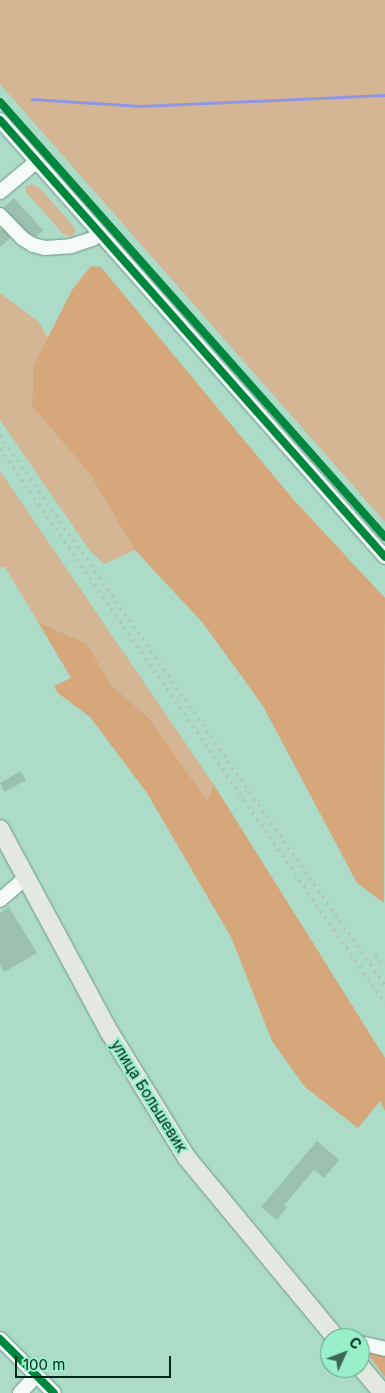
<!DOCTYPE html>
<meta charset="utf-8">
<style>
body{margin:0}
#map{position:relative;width:385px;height:1393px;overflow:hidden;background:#acdbc7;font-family:Inter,sans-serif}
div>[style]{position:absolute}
.green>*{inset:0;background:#d4b695}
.forest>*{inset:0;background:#d6a77b}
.stream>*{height:3px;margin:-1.5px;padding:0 1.5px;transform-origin:1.5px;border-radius:1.5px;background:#9196e2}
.building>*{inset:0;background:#9ac0b0}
.roads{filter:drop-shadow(0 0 1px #709788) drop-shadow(0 0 1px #709788)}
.minor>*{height:14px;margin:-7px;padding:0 7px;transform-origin:7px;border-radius:7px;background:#f3faf7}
.major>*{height:18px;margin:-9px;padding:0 9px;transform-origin:9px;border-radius:9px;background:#e3e9e1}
.rail>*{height:3px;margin-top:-1.5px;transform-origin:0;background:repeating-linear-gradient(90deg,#b4c2bc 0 2.5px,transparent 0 7.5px)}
.cycleway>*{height:8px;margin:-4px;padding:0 4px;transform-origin:4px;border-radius:4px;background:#00873e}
span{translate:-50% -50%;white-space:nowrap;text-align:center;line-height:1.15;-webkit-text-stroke:4.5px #98efca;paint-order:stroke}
.street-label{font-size:15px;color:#002619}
.north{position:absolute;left:320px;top:1328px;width:50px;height:50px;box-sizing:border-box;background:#98efca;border:1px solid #5b9f83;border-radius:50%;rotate:47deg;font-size:14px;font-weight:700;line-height:20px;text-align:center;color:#002619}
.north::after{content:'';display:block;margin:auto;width:18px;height:22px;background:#3c6556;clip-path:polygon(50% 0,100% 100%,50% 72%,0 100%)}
.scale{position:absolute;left:15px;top:1356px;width:156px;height:22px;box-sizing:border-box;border:2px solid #002619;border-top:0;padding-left:6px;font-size:15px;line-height:18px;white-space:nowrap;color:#002619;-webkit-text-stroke:4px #98efca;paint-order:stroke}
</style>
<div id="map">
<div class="green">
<div style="clip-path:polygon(0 0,385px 0,385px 522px,0 84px)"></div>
<div style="clip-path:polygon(32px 184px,40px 188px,73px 226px,76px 232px,71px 237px,63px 234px,26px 192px,26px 186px)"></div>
<div style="clip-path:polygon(0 293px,39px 322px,48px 338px,33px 367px,32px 406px,89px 473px,135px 550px,104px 564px,90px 551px,0 420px)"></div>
<div style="clip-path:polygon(0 471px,214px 785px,207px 802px,149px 718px,111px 685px,87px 644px,38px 622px,5px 567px,0 567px)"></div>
</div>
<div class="forest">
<div style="clip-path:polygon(91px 266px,101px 267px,292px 498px,385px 598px,384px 903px,357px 883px,263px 706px,203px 623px,135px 550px,89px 473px,32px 406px,33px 367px,72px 290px)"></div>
<div style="clip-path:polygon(38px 622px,87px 644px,111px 685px,149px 718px,207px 801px,214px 785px,385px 1058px,385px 1111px,380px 1101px,358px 1128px,305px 1087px,272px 1041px,231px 937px,147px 793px,90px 717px,58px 693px,54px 686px,71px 678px)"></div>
<div style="clip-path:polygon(371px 1350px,385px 1354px,385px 1377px,368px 1355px)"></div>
</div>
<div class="stream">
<div style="left:32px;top:99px;width:109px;rotate:3.7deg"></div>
<div style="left:141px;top:106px;width:244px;rotate:-2.6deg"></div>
</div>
<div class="building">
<div style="clip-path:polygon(14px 198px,43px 230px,33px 240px,22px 228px,0 247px,0 230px,13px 219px,3px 208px)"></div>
<div style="clip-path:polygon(21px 771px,26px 780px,4px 792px,0 783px)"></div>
<div style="clip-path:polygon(9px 907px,37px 953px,4px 972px,0 965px,0 913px)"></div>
<div style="clip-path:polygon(317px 1141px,339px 1160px,324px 1178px,314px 1170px,284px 1205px,287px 1207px,277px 1220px,261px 1207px)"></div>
</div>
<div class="roads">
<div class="minor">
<div style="left:0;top:120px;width:582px;rotate:48.62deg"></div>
<div style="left:0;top:192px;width:47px;rotate:-39.8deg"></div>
<div style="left:0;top:215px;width:32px;rotate:46deg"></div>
<div style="left:22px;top:238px;width:13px;rotate:32deg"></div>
<div style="left:33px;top:245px;width:12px;rotate:14deg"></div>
<div style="left:45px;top:248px;width:26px;rotate:-4deg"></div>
<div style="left:71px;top:246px;width:22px;rotate:-18deg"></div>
<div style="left:92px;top:239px;width:9px;rotate:-32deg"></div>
<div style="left:0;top:900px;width:33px;rotate:-41deg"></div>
<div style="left:0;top:1339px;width:76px;rotate:45deg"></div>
<div style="left:360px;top:1343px;width:26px;rotate:13deg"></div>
<div style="left:20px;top:1393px;width:23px;rotate:-47deg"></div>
</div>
<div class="major">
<div style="left:0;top:829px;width:232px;rotate:61.7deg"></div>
<div style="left:110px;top:1033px;width:147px;rotate:58.4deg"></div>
<div style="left:187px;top:1158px;width:234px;rotate:50.4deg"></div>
<div style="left:360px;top:1366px;width:35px;rotate:50deg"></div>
</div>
</div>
<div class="rail">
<div style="left:0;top:435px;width:671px;rotate:55.01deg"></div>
<div style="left:0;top:448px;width:675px;rotate:55.25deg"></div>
<div style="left:375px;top:955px;width:15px;rotate:48deg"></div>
</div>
<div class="cycleway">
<div style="left:0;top:102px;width:581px;rotate:48.49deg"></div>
<div style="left:0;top:120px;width:582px;rotate:48.62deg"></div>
<div style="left:0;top:1339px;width:76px;rotate:45deg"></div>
</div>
<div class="street-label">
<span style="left:149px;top:1096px;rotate:58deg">улица Большевик</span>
</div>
<div class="north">С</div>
<div class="scale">100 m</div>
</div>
